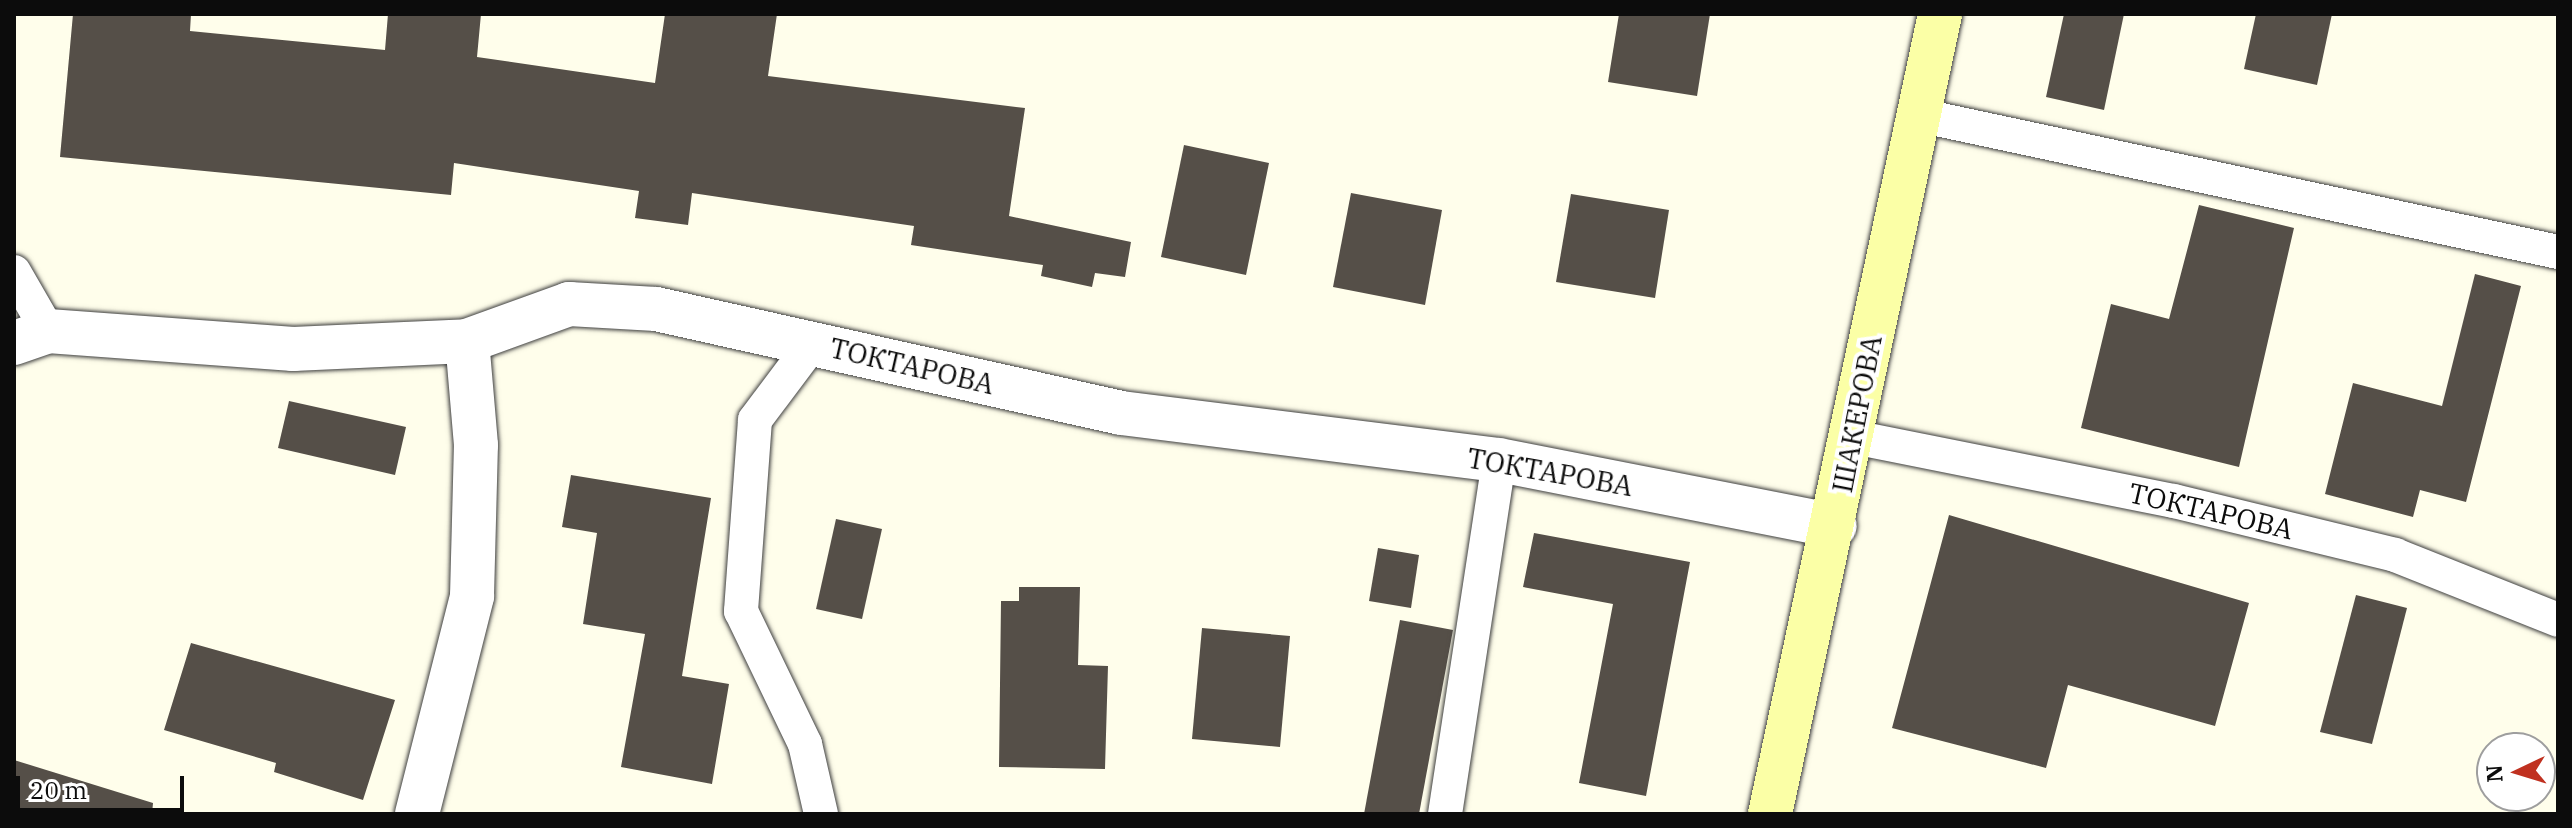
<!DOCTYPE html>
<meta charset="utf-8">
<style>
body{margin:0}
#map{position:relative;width:2572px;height:828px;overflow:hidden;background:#fffeeb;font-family:"IBM Plex Serif",serif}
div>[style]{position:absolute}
.building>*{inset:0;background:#554f48}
.roads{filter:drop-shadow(0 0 2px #3f3f3f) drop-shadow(0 0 2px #3f3f3f)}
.lane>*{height:34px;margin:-17px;padding:0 17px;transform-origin:17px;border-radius:17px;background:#fff}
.street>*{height:44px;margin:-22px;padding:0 22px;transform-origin:22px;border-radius:22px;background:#fff}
.secondary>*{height:44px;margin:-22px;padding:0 22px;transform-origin:22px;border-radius:22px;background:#fbffa6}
span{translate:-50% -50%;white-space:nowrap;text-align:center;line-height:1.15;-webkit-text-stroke:8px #fff;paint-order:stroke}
.street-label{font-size:28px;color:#0c0c0c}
.frame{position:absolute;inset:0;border:16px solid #0c0c0c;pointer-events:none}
.north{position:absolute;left:2476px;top:732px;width:80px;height:80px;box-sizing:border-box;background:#fff;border:2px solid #9e9e9e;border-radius:50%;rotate:266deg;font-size:22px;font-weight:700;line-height:32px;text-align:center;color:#0c0c0c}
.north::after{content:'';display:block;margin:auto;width:28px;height:36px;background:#c03120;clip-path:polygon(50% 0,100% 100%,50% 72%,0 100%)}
.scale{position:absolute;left:16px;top:776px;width:168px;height:36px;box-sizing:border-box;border:4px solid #0c0c0c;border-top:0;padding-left:10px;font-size:24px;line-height:28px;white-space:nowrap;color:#0c0c0c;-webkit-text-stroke:6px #fff;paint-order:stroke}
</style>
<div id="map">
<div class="building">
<div style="clip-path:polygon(73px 14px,191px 14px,190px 31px,385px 50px,388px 14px,481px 14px,477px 57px,655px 83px,665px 14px,777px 14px,768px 76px,1025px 108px,1009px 216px,1131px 242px,1125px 277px,1095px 273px,1092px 287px,1041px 276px,1043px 265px,911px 245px,914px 226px,692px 193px,688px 225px,635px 218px,639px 191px,454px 163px,451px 195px,60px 157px)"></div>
<div style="clip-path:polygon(1619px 14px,1710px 14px,1697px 96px,1608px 82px)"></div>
<div style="clip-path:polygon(2064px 14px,2124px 14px,2104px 110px,2046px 97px)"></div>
<div style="clip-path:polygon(2256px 14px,2332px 14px,2317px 85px,2244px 69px)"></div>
<div style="clip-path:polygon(1184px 145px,1269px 163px,1246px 275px,1161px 257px)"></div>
<div style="clip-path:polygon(1351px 193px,1442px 210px,1425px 305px,1333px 287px)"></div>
<div style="clip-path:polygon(1571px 194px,1669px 210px,1655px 298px,1556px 282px)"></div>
<div style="clip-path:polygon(2199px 205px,2294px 228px,2239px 467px,2081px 428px,2111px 304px,2169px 319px)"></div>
<div style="clip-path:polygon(2475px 274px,2521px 286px,2466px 502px,2420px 490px,2413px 517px,2325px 494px,2353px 383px,2442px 406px)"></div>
<div style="clip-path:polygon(289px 401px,406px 427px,395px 475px,278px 448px)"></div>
<div style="clip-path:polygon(571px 475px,711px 498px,682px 676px,729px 684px,712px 784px,621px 767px,645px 634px,583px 624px,597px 533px,562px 527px)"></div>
<div style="clip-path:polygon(1949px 515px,2249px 603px,2215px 726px,2068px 685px,2046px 768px,1892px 728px)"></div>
<div style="clip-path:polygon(836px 519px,882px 529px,862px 619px,816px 609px)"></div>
<div style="clip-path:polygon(1534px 533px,1690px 562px,1646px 796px,1579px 783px,1613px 604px,1523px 587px)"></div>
<div style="clip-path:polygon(1378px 548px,1419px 555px,1411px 608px,1369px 601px)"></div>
<div style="clip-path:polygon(1019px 587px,1080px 587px,1078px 665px,1108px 666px,1105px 769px,999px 767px,1001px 601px,1019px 601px)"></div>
<div style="clip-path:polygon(2356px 595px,2407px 608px,2372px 744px,2320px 732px)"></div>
<div style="clip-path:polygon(1400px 620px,1453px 630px,1419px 814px,1364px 814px)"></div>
<div style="clip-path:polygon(1202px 628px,1290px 636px,1280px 747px,1192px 739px)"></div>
<div style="clip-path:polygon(191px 643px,395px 700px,363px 800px,274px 772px,276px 763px,164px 730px)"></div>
<div style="clip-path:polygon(14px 760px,153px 803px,152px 814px,14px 814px)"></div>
</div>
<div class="roads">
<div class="lane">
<div style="left:1918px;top:115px;width:654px;rotate:12.08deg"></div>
<div style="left:14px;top:272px;width:68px;rotate:60deg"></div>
<div style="left:812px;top:344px;width:95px;rotate:126.9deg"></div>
<div style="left:755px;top:420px;width:192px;rotate:94.2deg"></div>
<div style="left:741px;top:611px;width:148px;rotate:64.3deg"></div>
<div style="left:805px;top:744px;width:72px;rotate:77.1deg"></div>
<div style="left:1853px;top:437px;width:327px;rotate:11.3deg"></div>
<div style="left:2174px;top:501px;width:228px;rotate:13.7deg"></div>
<div style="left:2395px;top:555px;width:175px;rotate:21.7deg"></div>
<div style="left:1445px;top:814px;width:358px;rotate:-81.3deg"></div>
</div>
<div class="street">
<div style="left:14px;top:343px;width:36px;rotate:-19deg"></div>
<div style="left:48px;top:331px;width:246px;rotate:4.2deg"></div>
<div style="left:293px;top:349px;width:174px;rotate:-2.6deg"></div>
<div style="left:417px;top:814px;width:225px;rotate:-75.8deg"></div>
<div style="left:472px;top:596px;width:151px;rotate:-88.5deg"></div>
<div style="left:476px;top:445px;width:104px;rotate:-94.9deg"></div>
<div style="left:467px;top:341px;width:109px;rotate:-19.9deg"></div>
<div style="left:569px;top:304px;width:87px;rotate:3.3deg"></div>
<div style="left:656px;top:309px;width:476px;rotate:12.6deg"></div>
<div style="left:1121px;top:413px;width:381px;rotate:7.1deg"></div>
<div style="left:1499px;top:460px;width:342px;rotate:11.1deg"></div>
</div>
<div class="secondary">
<div style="left:1770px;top:814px;width:818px;rotate:-78deg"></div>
</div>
</div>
<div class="street-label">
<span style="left:912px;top:366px;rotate:13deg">ТОКТАРОВА</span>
<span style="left:1857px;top:414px;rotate:-79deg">ШАКЕРОВА</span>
<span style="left:1550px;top:472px;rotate:10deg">ТОКТАРОВА</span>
<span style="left:2211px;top:511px;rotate:13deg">ТОКТАРОВА</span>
</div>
<div class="frame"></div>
<div class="north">N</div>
<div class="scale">20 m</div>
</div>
